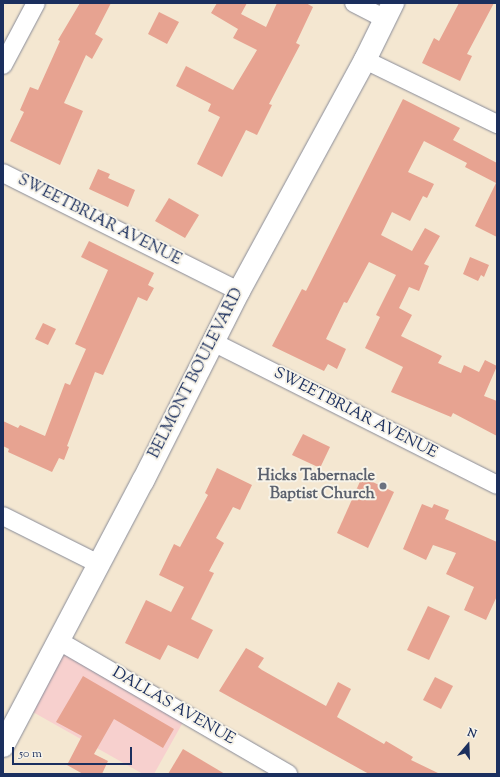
<!DOCTYPE html>
<style>
body{margin:0}
#map{position:relative;width:500px;height:777px;overflow:hidden;background:#f4e7d1;font-family:"Sorts Mill Goudy",serif}
div>[style]{position:absolute}
.built>*{inset:0;background:#f7d0ce}
.building>*{inset:0;background:#e7a391}
.roads{filter:drop-shadow(0 0 1px #888b98) drop-shadow(0 0 1px #888b98)}
.minor>*{height:18px;margin:-9px;padding:0 9px;transform-origin:9px;border-radius:9px;background:#fff}
.tertiary>*{height:22px;margin:-11px;padding:0 11px;transform-origin:11px;border-radius:11px;background:#fff}
.dots>*{width:11px;height:11px;translate:-50% -50%;box-sizing:border-box;border:2px solid #f7f3e8;border-radius:50%}
span{translate:-50% -50%;white-space:nowrap;text-align:center;line-height:1.15;-webkit-text-stroke:4px #f7f3e8;paint-order:stroke}
.street-label{font-size:16px;color:#1b2f5e}
.worship-label{font-size:16px;color:#5b616d;font-weight:700}
.right{translate:-100% -50%;text-align:right}
.frame{position:absolute;inset:0;border:4px solid #1b2f5e;pointer-events:none}
.north{position:absolute;left:448px;top:725px;width:40px;height:40px;-webkit-text-stroke:3px #f7f3e8;paint-order:stroke;rotate:19deg;font-size:11px;font-weight:700;line-height:16px;text-align:center;color:#1b2f5e}
.north::after{content:'';display:block;margin:auto;width:14px;height:18px;background:#1b2f5e;clip-path:polygon(50% 0,100% 100%,50% 72%,0 100%)}
.scale{position:absolute;left:12px;top:747px;width:120px;height:18px;box-sizing:border-box;border:2px solid #1b2f5e;border-top:0;padding-left:5px;font-size:12px;line-height:14px;white-space:nowrap;color:#1b2f5e;-webkit-text-stroke:3px #f7f3e8;paint-order:stroke}
</style>
<div id="map">
<div class="built">
<div style="clip-path:polygon(59px 641px,187px 715px,154px 774px,143px 774px,24px 707px)"></div>
</div>
<div class="building">
<div style="clip-path:polygon(80px 3px,111px 3px,95px 34px,103px 39px,92px 59px,86px 55px,64px 103px,83px 111px,60px 165px,10px 141px,24px 112px,20px 110px,30px 87px,38px 90px,60px 41px,58px 40px)"></div>
<div style="clip-path:polygon(217px 3px,247px 3px,241px 14px,266px 27px,277px 3px,306px 3px,313px 7px,296px 43px,300px 45px,269px 104px,272px 105px,257px 135px,246px 130px,222px 177px,197px 164px,220px 117px,208px 111px,211px 104px,176px 86px,186px 66px,233px 90px,257px 50px,233px 38px,238px 29px,211px 13px)"></div>
<div style="clip-path:polygon(459px 3px,494px 3px,467px 54px,472px 56px,460px 81px,422px 63px,434px 38px,439px 41px)"></div>
<div style="clip-path:polygon(159px 12px,179px 22px,167px 44px,148px 34px)"></div>
<div style="clip-path:polygon(403px 99px,460px 128px,453px 140px,497px 163px,497px 237px,475px 226px,496px 183px,465px 167px,467px 163px,424px 141px,408px 172px,434px 184px,427px 198px,423px 196px,410px 221px,392px 212px,381px 235px,412px 251px,425px 228px,440px 236px,424px 264px,429px 266px,419px 291px,409px 287px,399px 308px,412px 315px,401px 336px,442px 356px,438px 363px,461px 373px,464px 365px,479px 372px,485px 360px,497px 366px,484px 396px,497px 401px,497px 436px,453px 413px,451px 417px,391px 392px,403px 367px,365px 348px,380px 317px,376px 315px,396px 275px,369px 262px,347px 303px,344px 302px,326px 339px,346px 349px,337px 369px,328px 364px,324px 371px,272px 346px,302px 289px,306px 291px)"></div>
<div style="clip-path:polygon(98px 169px,110px 174px,108px 178px,135px 190px,128px 207px,89px 189px)"></div>
<div style="clip-path:polygon(169px 198px,199px 215px,185px 238px,155px 221px)"></div>
<div style="clip-path:polygon(89px 241px,154px 273px,148px 285px,154px 288px,147px 301px,138px 297px,103px 375px,95px 372px,67px 446px,69px 447px,64px 460px,59px 458px,52px 472px,8px 452px,9px 449px,3px 446px,3px 421px,18px 428px,20px 425px,45px 436px,65px 383px,70px 385px,86px 349px,75px 344px,108px 270px,81px 257px)"></div>
<div style="clip-path:polygon(470px 257px,489px 265px,484px 277px,481px 275px,478px 281px,463px 274px)"></div>
<div style="clip-path:polygon(43px 323px,56px 329px,48px 345px,35px 339px)"></div>
<div style="clip-path:polygon(303px 434px,330px 447px,320px 468px,292px 455px)"></div>
<div style="clip-path:polygon(217px 468px,252px 485px,240px 510px,233px 507px,216px 538px,224px 543px,209px 571px,214px 573px,191px 619px,213px 630px,198px 659px,168px 645px,160px 660px,125px 643px,146px 600px,171px 612px,184px 587px,159px 575px,174px 544px,180px 547px,208px 495px,205px 493px)"></div>
<div style="clip-path:polygon(362px 477px,394px 492px,368px 548px,337px 533px)"></div>
<div style="clip-path:polygon(422px 504px,432px 508px,434px 504px,449px 510px,445px 519px,497px 542px,497px 596px,486px 620px,464px 610px,474px 587px,446px 574px,456px 553px,433px 545px,426px 560px,403px 549px)"></div>
<div style="clip-path:polygon(428px 606px,450px 616px,429px 660px,407px 650px)"></div>
<div style="clip-path:polygon(246px 648px,264px 658px,258px 667px,262px 670px,326px 706px,338px 682px,351px 689px,337px 717px,384px 744px,386px 741px,413px 757px,411px 760px,440px 774px,369px 774px,219px 691px)"></div>
<div style="clip-path:polygon(83px 676px,174px 729px,163px 748px,114px 719px,94px 754px,108px 761px,102px 774px,83px 774px,67px 765px,82px 736px,56px 722px)"></div>
<div style="clip-path:polygon(435px 677px,453px 686px,441px 709px,423px 700px)"></div>
<div style="clip-path:polygon(183px 749px,225px 774px,168px 774px)"></div>
</div>
<div class="roads">
<div class="minor">
<div style="left:354px;top:3px;width:35px;rotate:27deg"></div>
<div style="left:365px;top:60px;width:147px;rotate:25.9deg"></div>
<div style="left:3px;top:65px;width:70px;rotate:-62deg"></div>
<div style="left:3px;top:173px;width:264px;rotate:26.6deg"></div>
<div style="left:213px;top:342px;width:318px;rotate:26.7deg"></div>
<div style="left:3px;top:516px;width:107px;rotate:26.6deg"></div>
<div style="left:59px;top:641px;width:265px;rotate:30.1deg"></div>
</div>
<div class="tertiary">
<div style="left:3px;top:746px;width:300px;rotate:-62.2deg"></div>
<div style="left:143px;top:481px;width:213px;rotate:-63.2deg"></div>
<div style="left:239px;top:291px;width:263px;rotate:-61.4deg"></div>
<div style="left:365px;top:60px;width:64px;rotate:-63.8deg"></div>
</div>
</div>
<div class="dots">
<div style="left:383px;top:486px;background:#6b7280"></div>
</div>
<div class="street-label">
<span style="left:99px;top:221px;rotate:27deg">SWEETBRIAR AVENUE</span>
<span style="left:197px;top:374px;rotate:-63deg">BELMONT BOULEVARD</span>
<span style="left:355px;top:414px;rotate:27deg">SWEETBRIAR AVENUE</span>
<span style="left:173px;top:707px;rotate:30deg">DALLAS AVENUE</span>
</div>
<div class="worship-label">
<span class="right" style="left:375px;top:486px">Hicks Tabernacle<br>Baptist Church</span>
</div>
<div class="frame"></div>
<div class="north">N</div>
<div class="scale">50 m</div>
</div>
